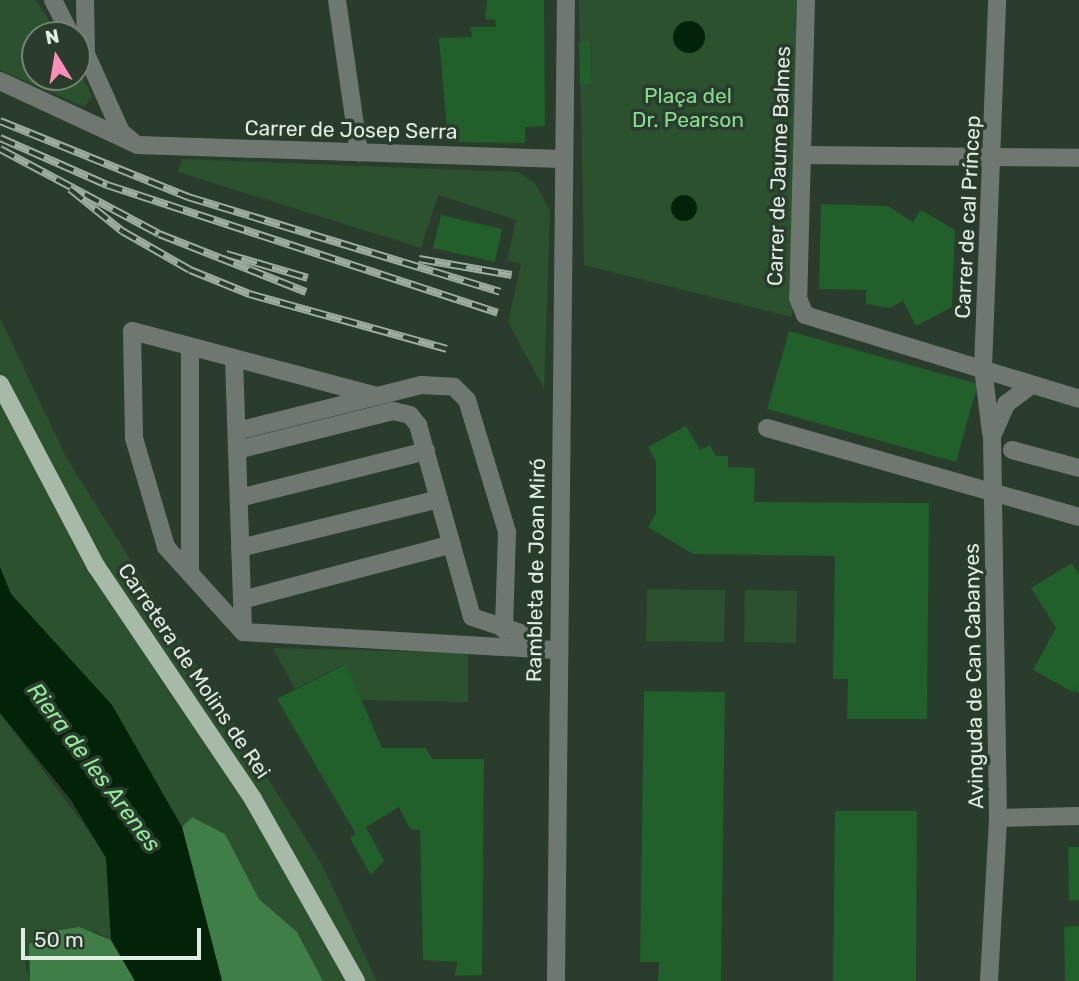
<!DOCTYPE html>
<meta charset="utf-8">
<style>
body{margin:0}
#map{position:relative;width:1079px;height:981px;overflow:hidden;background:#2a3c2b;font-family:Rubik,sans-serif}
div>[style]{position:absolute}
.green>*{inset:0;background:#2b512f}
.forest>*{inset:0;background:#407e48}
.water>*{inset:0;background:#032308}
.round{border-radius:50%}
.building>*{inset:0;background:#215f2b}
.minor>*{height:18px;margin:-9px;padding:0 9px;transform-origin:9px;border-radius:9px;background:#6f7870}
.major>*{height:18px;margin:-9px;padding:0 9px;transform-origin:9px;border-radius:9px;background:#a7b9a7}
.rail>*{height:8px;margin-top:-4px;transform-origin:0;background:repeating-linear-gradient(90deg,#2a3c2b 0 16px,#9fada0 0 32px);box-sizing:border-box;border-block:2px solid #9fada0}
span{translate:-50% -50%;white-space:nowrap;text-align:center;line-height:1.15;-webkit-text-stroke:7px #2a3c2b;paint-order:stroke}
.park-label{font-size:21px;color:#87dd90}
.street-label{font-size:21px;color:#e1ede2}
.water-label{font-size:23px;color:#94ea9d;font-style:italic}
.north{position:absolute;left:21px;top:21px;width:70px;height:70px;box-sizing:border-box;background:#2a3c2b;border:2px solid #738374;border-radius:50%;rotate:349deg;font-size:19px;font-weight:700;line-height:28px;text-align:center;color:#e1ede2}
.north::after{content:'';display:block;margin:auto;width:24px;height:32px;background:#ff8eb9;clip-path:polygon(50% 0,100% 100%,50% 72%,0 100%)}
.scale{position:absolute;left:21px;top:928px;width:180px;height:32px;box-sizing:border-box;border:4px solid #e1ede2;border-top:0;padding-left:9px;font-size:21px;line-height:24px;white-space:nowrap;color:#e1ede2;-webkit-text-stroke:5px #2a3c2b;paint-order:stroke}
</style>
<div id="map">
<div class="green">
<div style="clip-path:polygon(0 0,36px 0,58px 35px,35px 35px,35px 77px,77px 77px,77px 64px,92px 96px,84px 107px,0 70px)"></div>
<div style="clip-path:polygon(579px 0,797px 0,792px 317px,584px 265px)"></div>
<div style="clip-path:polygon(182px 159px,518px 172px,535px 183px,550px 211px,544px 389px,508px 322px,521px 264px,507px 261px,516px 220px,438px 195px,421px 248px,178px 172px)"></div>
<div style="clip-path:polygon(0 318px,67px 459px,321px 863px,377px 981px,323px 981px,297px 932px,259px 899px,225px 834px,192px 817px,182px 827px,112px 705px,11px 594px,0 567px)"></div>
<div style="clip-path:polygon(647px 589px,725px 590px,724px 642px,646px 641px)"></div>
<div style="clip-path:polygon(745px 590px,797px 591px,796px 643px,744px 642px)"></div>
<div style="clip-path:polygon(273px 648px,468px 653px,468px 702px,361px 700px,345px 664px,295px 689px)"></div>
<div style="clip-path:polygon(0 713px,94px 838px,106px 858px,113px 896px,111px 940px,95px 931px,25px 962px,30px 981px,0 981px)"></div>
</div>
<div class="forest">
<div style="clip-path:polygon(192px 817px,225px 834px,259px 899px,297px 932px,323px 981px,222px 981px,182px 827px)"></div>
<div style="clip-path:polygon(79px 927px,111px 940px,135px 981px,30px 981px,29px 945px,43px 933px)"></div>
</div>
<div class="water">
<div class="round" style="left:673px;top:21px;width:32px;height:32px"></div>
<div class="round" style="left:671px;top:195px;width:26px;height:26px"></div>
<div style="clip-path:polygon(0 567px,11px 594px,112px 705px,182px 827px,222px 981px,135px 981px,111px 940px,106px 858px,71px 800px,0 713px)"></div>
</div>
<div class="building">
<div style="clip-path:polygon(487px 0,544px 0,545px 126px,525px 127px,525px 143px,448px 142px,439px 38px,472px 37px,470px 27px,496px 27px,495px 20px,485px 19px)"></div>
<div style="clip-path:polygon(590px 41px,591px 84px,580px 85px,579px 43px)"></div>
<div style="clip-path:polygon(821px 204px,888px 206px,913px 222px,921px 210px,955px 230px,952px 307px,916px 326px,903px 301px,889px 308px,866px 304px,866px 290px,819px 289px)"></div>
<div style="clip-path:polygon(441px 215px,502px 229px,495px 262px,433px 248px)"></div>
<div style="clip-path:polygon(789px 331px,978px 384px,956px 462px,767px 409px)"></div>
<div style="clip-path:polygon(686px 426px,700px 450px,710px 445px,716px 456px,728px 456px,728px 467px,755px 468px,754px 502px,929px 503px,927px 719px,847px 719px,848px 679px,833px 679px,835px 556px,693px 554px,648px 527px,656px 513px,656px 461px,648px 447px)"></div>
<div style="clip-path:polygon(1072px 563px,1079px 575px,1079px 692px,1074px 692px,1078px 683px,1073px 692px,1033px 670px,1056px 628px,1031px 588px)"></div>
<div style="clip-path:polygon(346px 664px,382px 748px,426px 748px,432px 759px,484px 759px,482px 975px,455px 976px,457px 962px,423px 960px,420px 830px,410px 829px,399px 807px,366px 827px,384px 861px,371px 875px,350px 838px,356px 834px,277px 699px)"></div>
<div style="clip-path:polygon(644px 691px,725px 692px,721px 981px,658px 981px,659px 962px,640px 962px)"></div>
<div style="clip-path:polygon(835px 811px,917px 811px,916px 981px,833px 981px)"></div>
<div style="clip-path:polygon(1068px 847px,1079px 847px,1079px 900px,1069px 901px)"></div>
<div style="clip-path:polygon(1079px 926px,1079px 981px,1065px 981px,1064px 927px)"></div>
</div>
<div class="minor">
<div style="left:53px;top:0;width:39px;rotate:63deg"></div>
<div style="left:85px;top:0;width:54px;rotate:88.9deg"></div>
<div style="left:86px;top:54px;width:85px;rotate:65.8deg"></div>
<div style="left:121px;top:132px;width:14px;rotate:39deg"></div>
<div style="left:337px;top:0;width:154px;rotate:81.8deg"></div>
<div style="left:806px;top:0;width:298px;rotate:91.5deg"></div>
<div style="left:798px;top:298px;width:18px;rotate:68deg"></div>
<div style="left:805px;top:315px;width:287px;rotate:17deg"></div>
<div style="left:0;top:81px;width:152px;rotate:24.9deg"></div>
<div style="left:138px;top:145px;width:425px;rotate:1.9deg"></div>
<div style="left:805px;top:155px;width:274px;rotate:0.6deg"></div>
<div style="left:234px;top:359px;width:273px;rotate:88.1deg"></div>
<div style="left:377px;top:396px;width:253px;rotate:-165.1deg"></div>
<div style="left:132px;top:331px;width:107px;rotate:88.9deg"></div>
<div style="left:134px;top:438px;width:114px;rotate:73.6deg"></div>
<div style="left:166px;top:547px;width:115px;rotate:47.8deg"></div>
<div style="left:243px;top:632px;width:316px;rotate:3.3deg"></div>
<div style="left:767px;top:428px;width:324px;rotate:15.9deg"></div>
<div style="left:237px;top:431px;width:190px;rotate:-14deg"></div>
<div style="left:421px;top:385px;width:33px;rotate:3deg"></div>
<div style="left:454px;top:387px;width:18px;rotate:45deg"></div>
<div style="left:467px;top:400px;width:138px;rotate:73.1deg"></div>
<div style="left:507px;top:532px;width:98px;rotate:91.8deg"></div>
<div style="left:991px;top:433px;width:65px;rotate:-97deg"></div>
<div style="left:983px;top:368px;width:368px;rotate:-87.8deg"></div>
<div style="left:237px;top:450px;width:161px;rotate:-14deg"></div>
<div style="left:393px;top:411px;width:17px;rotate:13deg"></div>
<div style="left:410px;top:415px;width:13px;rotate:51deg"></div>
<div style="left:418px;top:425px;width:199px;rotate:74.3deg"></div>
<div style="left:472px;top:617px;width:61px;rotate:18.1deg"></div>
<div style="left:1012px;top:450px;width:69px;rotate:15deg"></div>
<div style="left:239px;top:498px;width:193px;rotate:-14.1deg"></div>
<div style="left:240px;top:548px;width:205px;rotate:-13.8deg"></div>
<div style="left:190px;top:573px;width:226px;rotate:-90deg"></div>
<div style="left:242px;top:600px;width:217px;rotate:-14.9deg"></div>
<div style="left:998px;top:818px;width:81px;rotate:-1.4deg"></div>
<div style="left:556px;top:981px;width:981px;rotate:-89.42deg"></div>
<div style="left:989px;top:981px;width:163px;rotate:-86.8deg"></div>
<div style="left:998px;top:818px;width:382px;rotate:-90.9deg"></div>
<div style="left:992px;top:436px;width:35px;rotate:-66deg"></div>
<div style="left:1006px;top:404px;width:30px;rotate:-37deg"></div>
</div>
<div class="major">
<div style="left:0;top:384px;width:206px;rotate:62.2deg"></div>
<div style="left:96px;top:566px;width:281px;rotate:56deg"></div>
<div style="left:253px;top:799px;width:209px;rotate:60.5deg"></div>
</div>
<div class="rail">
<div style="left:0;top:121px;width:203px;rotate:22deg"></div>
<div style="left:188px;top:197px;width:326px;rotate:16.9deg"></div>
<div style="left:0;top:138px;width:117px;rotate:23.7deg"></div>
<div style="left:107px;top:185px;width:411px;rotate:18.1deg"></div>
<div style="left:0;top:149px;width:180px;rotate:28.1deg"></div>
<div style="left:159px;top:234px;width:158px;rotate:21.5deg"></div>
<div style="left:70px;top:189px;width:67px;rotate:38.9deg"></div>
<div style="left:122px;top:231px;width:78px;rotate:29.8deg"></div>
<div style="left:190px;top:270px;width:64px;rotate:22.1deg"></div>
<div style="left:249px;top:294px;width:205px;rotate:15.5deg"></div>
<div style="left:226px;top:254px;width:85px;rotate:16.3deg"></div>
<div style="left:419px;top:259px;width:94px;rotate:9.8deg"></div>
</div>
<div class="park-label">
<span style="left:688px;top:108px">Plaça del<br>Dr. Pearson</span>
</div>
<div class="street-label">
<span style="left:351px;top:130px;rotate:1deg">Carrer de Josep Serra</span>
<span style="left:779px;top:166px;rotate:-88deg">Carrer de Jaume Balmes</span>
<span style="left:968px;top:217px;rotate:-87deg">Carrer de cal Príncep</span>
<span style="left:536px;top:570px;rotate:-89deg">Rambleta de Joan Miró</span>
<span style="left:194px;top:671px;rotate:56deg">Carretera de Molins de Rei</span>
<span style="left:974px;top:676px;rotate:-91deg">Avinguda de Can Cabanyes</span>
</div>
<div class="water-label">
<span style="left:94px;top:767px;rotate:53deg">Riera de les Arenes</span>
</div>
<div class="north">N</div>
<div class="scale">50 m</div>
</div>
